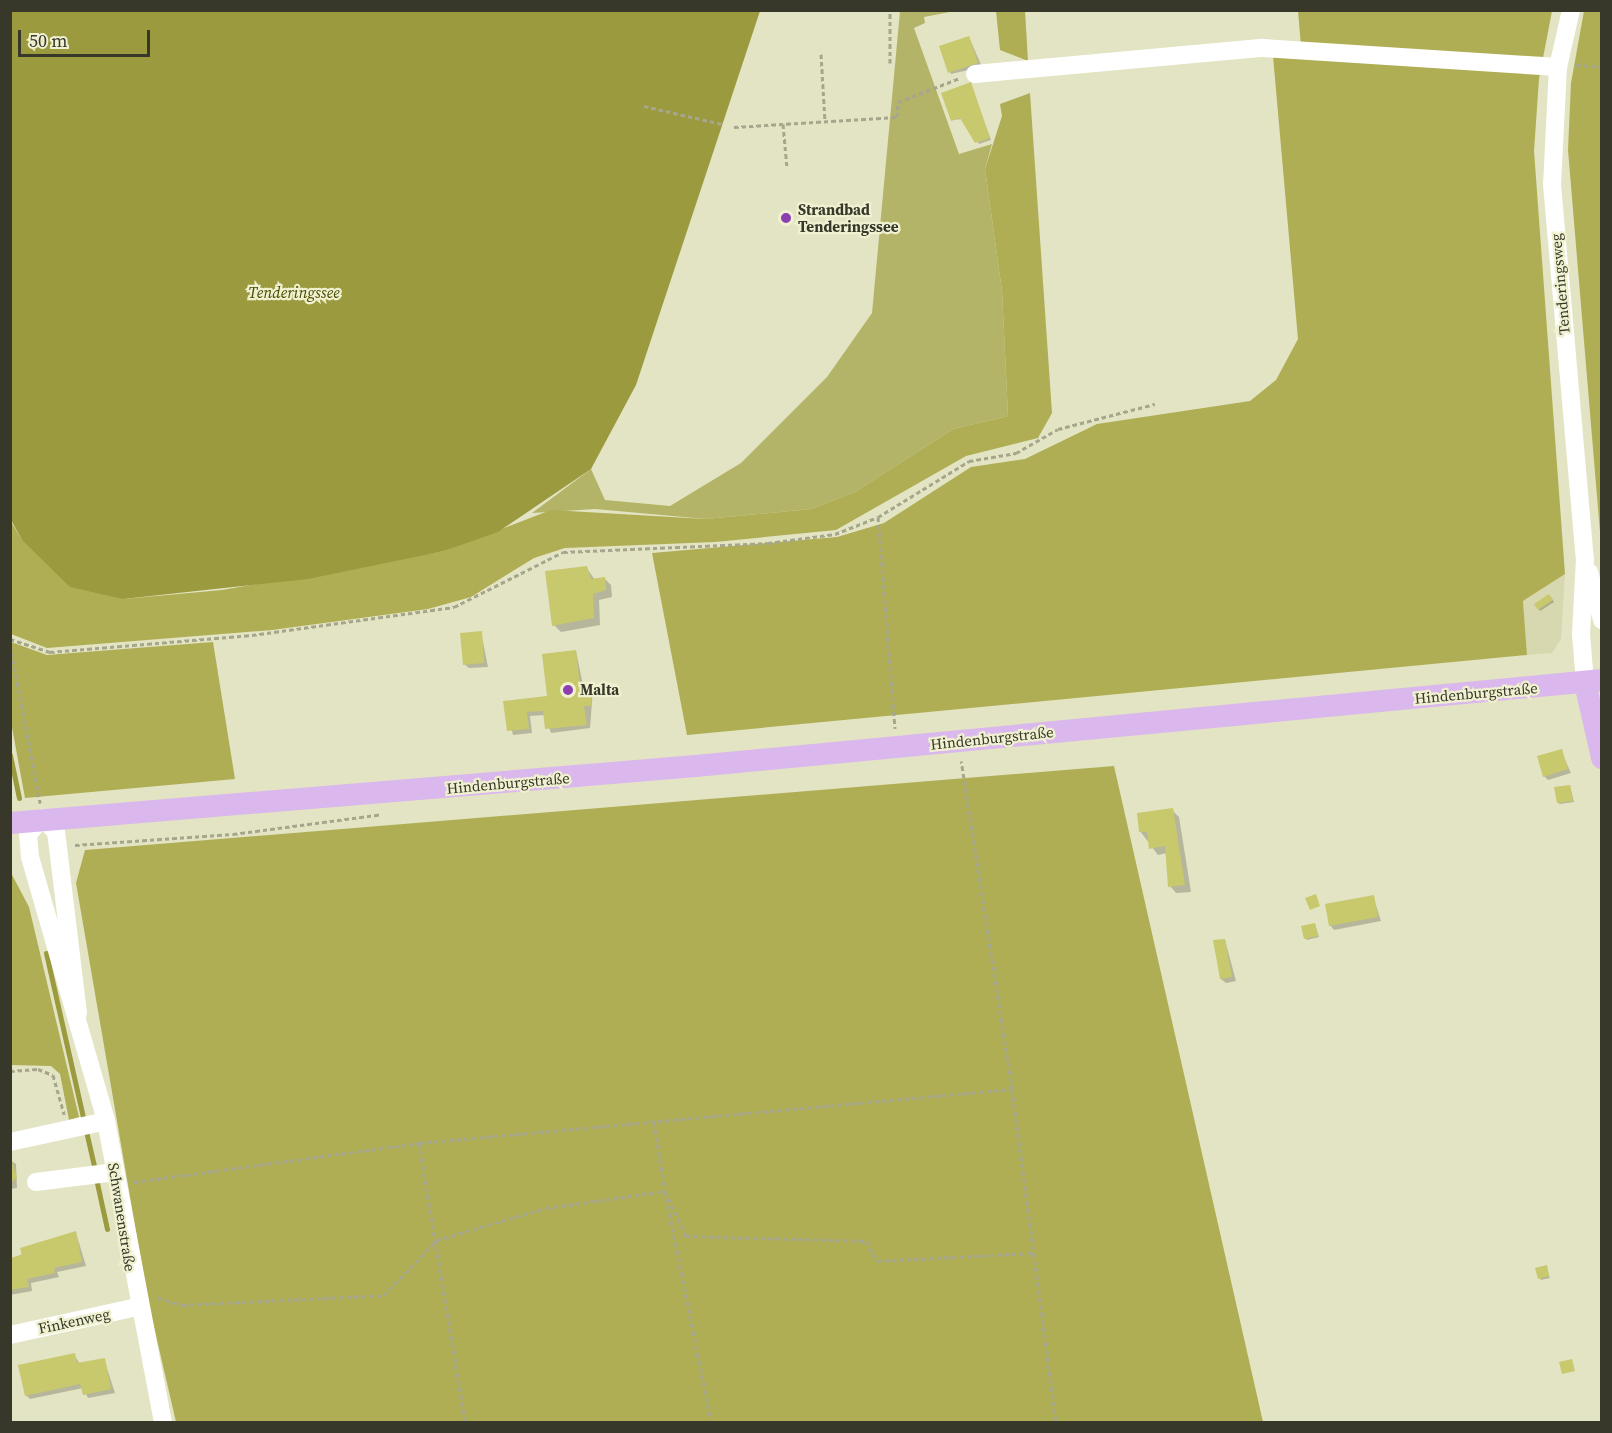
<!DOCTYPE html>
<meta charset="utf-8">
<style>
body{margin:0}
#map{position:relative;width:1612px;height:1433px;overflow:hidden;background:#e3e4c3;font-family:"Source Serif 4",serif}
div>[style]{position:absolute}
.built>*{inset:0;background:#d7d8b0}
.green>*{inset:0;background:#b4b468}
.forest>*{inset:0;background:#afae54}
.water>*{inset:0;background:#9b9a3f}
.shadow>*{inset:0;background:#0003}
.stream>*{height:5px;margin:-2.5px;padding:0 2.5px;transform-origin:2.5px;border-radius:2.5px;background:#9b9a3f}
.building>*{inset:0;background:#c8c86d}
.path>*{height:3px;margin-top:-1.5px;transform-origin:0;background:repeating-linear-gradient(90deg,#a5a68c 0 4.5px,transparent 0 7.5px)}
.minor>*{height:18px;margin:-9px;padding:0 9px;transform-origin:9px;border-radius:9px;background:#fff}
.major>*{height:22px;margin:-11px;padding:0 11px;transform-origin:11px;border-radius:11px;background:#dab7ed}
.dots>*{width:16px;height:16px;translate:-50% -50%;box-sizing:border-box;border:3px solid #f0f1d0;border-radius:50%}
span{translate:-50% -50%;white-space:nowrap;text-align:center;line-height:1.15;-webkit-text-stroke:4.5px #f0f1d0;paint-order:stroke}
.poi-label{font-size:15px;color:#37372a;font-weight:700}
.left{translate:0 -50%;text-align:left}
.street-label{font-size:15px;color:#37372a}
.water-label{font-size:16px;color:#4c4b01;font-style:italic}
.frame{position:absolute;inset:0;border:12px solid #37372a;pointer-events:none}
.scale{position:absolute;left:18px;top:30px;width:132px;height:27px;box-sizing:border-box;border:3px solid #37372a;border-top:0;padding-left:8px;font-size:18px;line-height:21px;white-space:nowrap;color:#37372a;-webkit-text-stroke:4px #f0f1d0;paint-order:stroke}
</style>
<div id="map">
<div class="built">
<div style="clip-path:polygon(1565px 574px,1561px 639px,1552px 653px,1527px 655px,1523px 601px)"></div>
</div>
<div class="green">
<div style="clip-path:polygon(900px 11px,955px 11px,924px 17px,925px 23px,914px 28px,959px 154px,992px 144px,985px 169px,1002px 291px,1008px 416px,953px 429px,855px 492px,811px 509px,706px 519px,595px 509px,532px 513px,591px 469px,605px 500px,670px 506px,741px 463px,827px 377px,872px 313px)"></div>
</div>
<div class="forest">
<div style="clip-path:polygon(996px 11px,1025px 11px,1028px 61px,1000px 50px)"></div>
<div style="clip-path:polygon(1298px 11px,1552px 11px,1539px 79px,1534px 151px,1565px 574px,1523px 601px,1527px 655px,687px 735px,652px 553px,837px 537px,884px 523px,971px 467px,1025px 459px,1097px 424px,1250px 401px,1276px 380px,1298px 339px,1273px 56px,1302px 58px)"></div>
<div style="clip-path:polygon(1584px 11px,1602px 11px,1601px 544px,1568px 150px,1571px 83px)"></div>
<div style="clip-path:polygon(1030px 93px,1052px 413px,1038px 438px,966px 456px,836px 530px,715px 542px,565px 548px,534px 558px,471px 597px,428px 609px,272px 630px,47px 648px,11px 634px,10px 520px,22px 540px,123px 599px,222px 590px,444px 551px,551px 510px,706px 519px,811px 509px,855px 492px,953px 429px,1008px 416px,1002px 291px,985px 169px,1002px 116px,1000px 104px)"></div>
<div style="clip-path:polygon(11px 642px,47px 655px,213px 642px,235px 779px,25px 798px,11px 722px)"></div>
<div style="clip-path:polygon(1114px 766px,1263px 1422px,176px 1422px,148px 1301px,76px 883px,85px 850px)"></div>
<div style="clip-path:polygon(10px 871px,29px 907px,79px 1117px,69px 1120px,60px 1074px,51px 1066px,11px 1065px)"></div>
</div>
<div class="water">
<div style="clip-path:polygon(10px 11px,11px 10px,760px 11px,636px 385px,591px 469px,498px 532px,444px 551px,308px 579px,123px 599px,70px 587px,22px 540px,11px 520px)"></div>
</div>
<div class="shadow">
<div style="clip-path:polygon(969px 37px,982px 67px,951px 74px,941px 47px)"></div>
<div style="clip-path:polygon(970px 84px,991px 140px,979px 144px,963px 119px,952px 120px)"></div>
<div style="clip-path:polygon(586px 567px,595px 580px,604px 578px,611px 585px,612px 597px,599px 600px,600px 625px,561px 632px,554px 625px)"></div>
<div style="clip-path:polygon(1551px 597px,1554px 602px,1540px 611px,1539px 609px)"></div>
<div style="clip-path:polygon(481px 632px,488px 667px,469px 668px,464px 664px)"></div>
<div style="clip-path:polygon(576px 651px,583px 685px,593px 689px,590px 728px,551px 733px,545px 715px,530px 716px,532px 733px,513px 735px,505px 703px,548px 698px)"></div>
<div style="clip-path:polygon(1561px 751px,1571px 773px,1548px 780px,1544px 776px)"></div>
<div style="clip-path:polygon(1570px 786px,1574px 802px,1560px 804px,1558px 803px)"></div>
<div style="clip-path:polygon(1172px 810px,1179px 817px,1191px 892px,1176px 893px,1170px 886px,1167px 853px,1158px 855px,1140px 831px)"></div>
<div style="clip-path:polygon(1373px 896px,1381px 921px,1334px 930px,1330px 925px)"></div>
<div style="clip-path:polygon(1315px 924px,1319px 937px,1307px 940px,1306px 939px)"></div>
<div style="clip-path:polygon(1225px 940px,1236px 981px,1226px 983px,1221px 979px)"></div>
<div style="clip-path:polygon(10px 1160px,16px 1164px,17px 1188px,10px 1189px)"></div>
<div style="clip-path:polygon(76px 1233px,86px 1266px,57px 1272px,59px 1277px,31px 1283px,32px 1291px,10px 1295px,10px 1259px)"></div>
<div style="clip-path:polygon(1546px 1267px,1550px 1278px,1541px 1280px,1540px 1278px)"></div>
<div style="clip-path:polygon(74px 1355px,80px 1364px,104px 1359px,115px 1393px,88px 1398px,83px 1388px,30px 1399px,26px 1395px)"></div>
</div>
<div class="stream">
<div style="left:10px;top:755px;width:44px;rotate:78.2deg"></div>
<div style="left:46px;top:953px;width:168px;rotate:77.3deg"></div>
<div style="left:86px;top:1131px;width:36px;rotate:77deg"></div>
<div style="left:97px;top:1183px;width:47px;rotate:77.7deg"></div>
</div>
<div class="building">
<div style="clip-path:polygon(969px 36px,978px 63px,948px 73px,939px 46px)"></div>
<div style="clip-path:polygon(971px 82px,990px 138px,975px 143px,960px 118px,951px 121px,941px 93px)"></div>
<div style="clip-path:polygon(587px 566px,591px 579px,605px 577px,606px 590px,593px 594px,594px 618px,552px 626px,545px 571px)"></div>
<div style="clip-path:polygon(1549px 594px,1553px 600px,1538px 610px,1534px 604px)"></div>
<div style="clip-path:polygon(482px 631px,484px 663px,463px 665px,460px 633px)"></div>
<div style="clip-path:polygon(576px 650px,580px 684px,589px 683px,592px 706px,584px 706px,587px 725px,545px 729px,543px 711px,527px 712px,529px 729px,507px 731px,503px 701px,547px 696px,542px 654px)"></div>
<div style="clip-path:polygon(1562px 749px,1568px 769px,1543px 777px,1537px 756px)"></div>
<div style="clip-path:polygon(1570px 785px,1573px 801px,1557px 803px,1554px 787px)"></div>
<div style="clip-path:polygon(1173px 808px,1185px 885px,1168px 887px,1165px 846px,1149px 849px,1147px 832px,1139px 832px,1137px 813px)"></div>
<div style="clip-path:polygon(1316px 894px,1320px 906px,1310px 910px,1305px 898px)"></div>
<div style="clip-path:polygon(1374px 895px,1378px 917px,1329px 926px,1325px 904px)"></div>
<div style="clip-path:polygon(1315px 923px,1318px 936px,1304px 939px,1301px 926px)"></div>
<div style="clip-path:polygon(1225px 939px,1232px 977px,1220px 979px,1213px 940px)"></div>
<div style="clip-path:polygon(10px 1155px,17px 1177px,10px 1184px)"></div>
<div style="clip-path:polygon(76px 1231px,82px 1262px,54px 1268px,55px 1273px,27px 1279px,29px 1287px,10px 1290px,10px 1258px,22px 1255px,20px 1248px)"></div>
<div style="clip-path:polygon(1547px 1265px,1549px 1276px,1538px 1279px,1535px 1268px)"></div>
<div style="clip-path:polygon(75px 1353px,77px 1363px,105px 1358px,111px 1389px,83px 1395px,80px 1384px,25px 1396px,18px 1365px)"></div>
<div style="clip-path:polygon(1572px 1359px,1575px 1371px,1562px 1374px,1559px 1362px)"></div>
</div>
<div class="path">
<div style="left:821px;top:54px;width:67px;rotate:86.6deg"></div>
<div style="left:890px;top:63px;width:53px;rotate:-90deg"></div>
<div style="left:1576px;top:65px;width:26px;rotate:4deg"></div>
<div style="left:644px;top:106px;width:80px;rotate:13deg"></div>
<div style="left:783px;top:124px;width:44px;rotate:84.8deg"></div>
<div style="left:734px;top:127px;width:163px;rotate:-3.5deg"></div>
<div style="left:897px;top:117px;width:15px;rotate:-86deg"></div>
<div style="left:898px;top:102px;width:66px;rotate:-21.2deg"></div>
<div style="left:878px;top:517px;width:212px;rotate:85.4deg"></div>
<div style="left:10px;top:639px;width:42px;rotate:18deg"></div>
<div style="left:50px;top:652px;width:203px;rotate:-4.8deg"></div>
<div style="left:252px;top:635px;width:204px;rotate:-7.9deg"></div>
<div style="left:454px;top:607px;width:122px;rotate:-26.8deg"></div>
<div style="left:563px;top:552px;width:205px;rotate:-2.5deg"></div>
<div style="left:768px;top:543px;width:68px;rotate:-7.7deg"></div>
<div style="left:835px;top:534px;width:46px;rotate:-21.6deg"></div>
<div style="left:878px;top:517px;width:107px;rotate:-31.6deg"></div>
<div style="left:969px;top:461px;width:48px;rotate:-9.7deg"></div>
<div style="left:1016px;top:453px;width:48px;rotate:-29.7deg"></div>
<div style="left:1058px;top:429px;width:100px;rotate:-14.5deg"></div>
<div style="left:10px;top:645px;width:161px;rotate:79.2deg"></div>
<div style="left:75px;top:845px;width:158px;rotate:-4deg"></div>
<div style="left:233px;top:834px;width:150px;rotate:-7.6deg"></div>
<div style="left:10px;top:1071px;width:28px;rotate:-4deg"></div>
<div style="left:38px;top:1069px;width:16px;rotate:22deg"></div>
<div style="left:53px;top:1075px;width:41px;rotate:74.2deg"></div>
<div style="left:1012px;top:1089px;width:336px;rotate:82.5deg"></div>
<div style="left:654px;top:1122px;width:71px;rotate:81.1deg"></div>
<div style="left:419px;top:1143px;width:283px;rotate:80.6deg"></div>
<div style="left:134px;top:1182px;width:288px;rotate:-7.8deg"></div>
<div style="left:419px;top:1143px;width:595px;rotate:-5.2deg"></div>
<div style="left:1012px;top:1089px;width:332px;rotate:-98.8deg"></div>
<div style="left:668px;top:1198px;width:42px;rotate:64.7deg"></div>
<div style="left:686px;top:1236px;width:180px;rotate:1.6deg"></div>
<div style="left:866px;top:1241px;width:23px;rotate:61deg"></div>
<div style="left:877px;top:1261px;width:157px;rotate:-2.9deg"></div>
<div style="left:158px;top:1298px;width:25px;rotate:16deg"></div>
<div style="left:182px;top:1305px;width:202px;rotate:-2.8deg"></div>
<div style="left:384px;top:1295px;width:76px;rotate:-46.1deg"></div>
<div style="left:437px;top:1240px;width:114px;rotate:-16.4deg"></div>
<div style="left:546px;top:1208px;width:120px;rotate:-8.1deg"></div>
<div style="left:665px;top:1191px;width:236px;rotate:78.7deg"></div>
</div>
<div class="minor">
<div style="left:1571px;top:10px;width:58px;rotate:102.8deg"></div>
<div style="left:1558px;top:67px;width:117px;rotate:92.9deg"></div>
<div style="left:1552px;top:184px;width:375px;rotate:85deg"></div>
<div style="left:1585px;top:558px;width:76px;rotate:93deg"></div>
<div style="left:1581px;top:634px;width:49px;rotate:85.3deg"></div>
<div style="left:975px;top:74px;width:289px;rotate:-5.2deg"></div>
<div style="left:1263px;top:48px;width:296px;rotate:3.7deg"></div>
<div style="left:1589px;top:572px;width:50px;rotate:74.8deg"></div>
<div style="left:78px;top:1013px;width:182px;rotate:-96.9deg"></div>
<div style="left:56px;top:832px;width:19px;rotate:-133deg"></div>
<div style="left:43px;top:818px;width:22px;rotate:133deg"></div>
<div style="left:28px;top:834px;width:23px;rotate:85deg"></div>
<div style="left:30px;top:857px;width:275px;rotate:73.9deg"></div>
<div style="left:106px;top:1121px;width:306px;rotate:79.3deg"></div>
<div style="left:10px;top:1142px;width:98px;rotate:-12.3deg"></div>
<div style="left:36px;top:1182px;width:80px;rotate:-7.2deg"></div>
<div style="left:10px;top:1335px;width:130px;rotate:-12.4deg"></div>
</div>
<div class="major">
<div style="left:1585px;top:683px;width:77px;rotate:77.2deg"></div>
<div style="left:10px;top:823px;width:688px;rotate:-4.75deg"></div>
<div style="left:696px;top:766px;width:910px;rotate:-5.42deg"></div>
</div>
<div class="dots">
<div style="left:786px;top:218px;background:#8c3fb0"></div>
<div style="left:568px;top:690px;background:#8c3fb0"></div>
</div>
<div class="poi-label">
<span class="left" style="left:798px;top:218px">Strandbad<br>Tenderingssee</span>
<span class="left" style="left:580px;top:690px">Malta</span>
</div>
<div class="street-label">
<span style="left:1560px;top:284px;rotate:-95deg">Tenderingsweg</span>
<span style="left:1476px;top:693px;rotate:-5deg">Hindenburgstraße</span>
<span style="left:992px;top:738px;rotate:-6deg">Hindenburgstraße</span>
<span style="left:508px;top:783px;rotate:-5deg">Hindenburgstraße</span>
<span style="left:122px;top:1217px;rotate:81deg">Schwanenstraße</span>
<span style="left:74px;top:1321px;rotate:-12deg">Finkenweg</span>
</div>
<div class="water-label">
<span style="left:294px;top:292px">Tenderingssee</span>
</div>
<div class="frame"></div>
<div class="scale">50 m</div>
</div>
